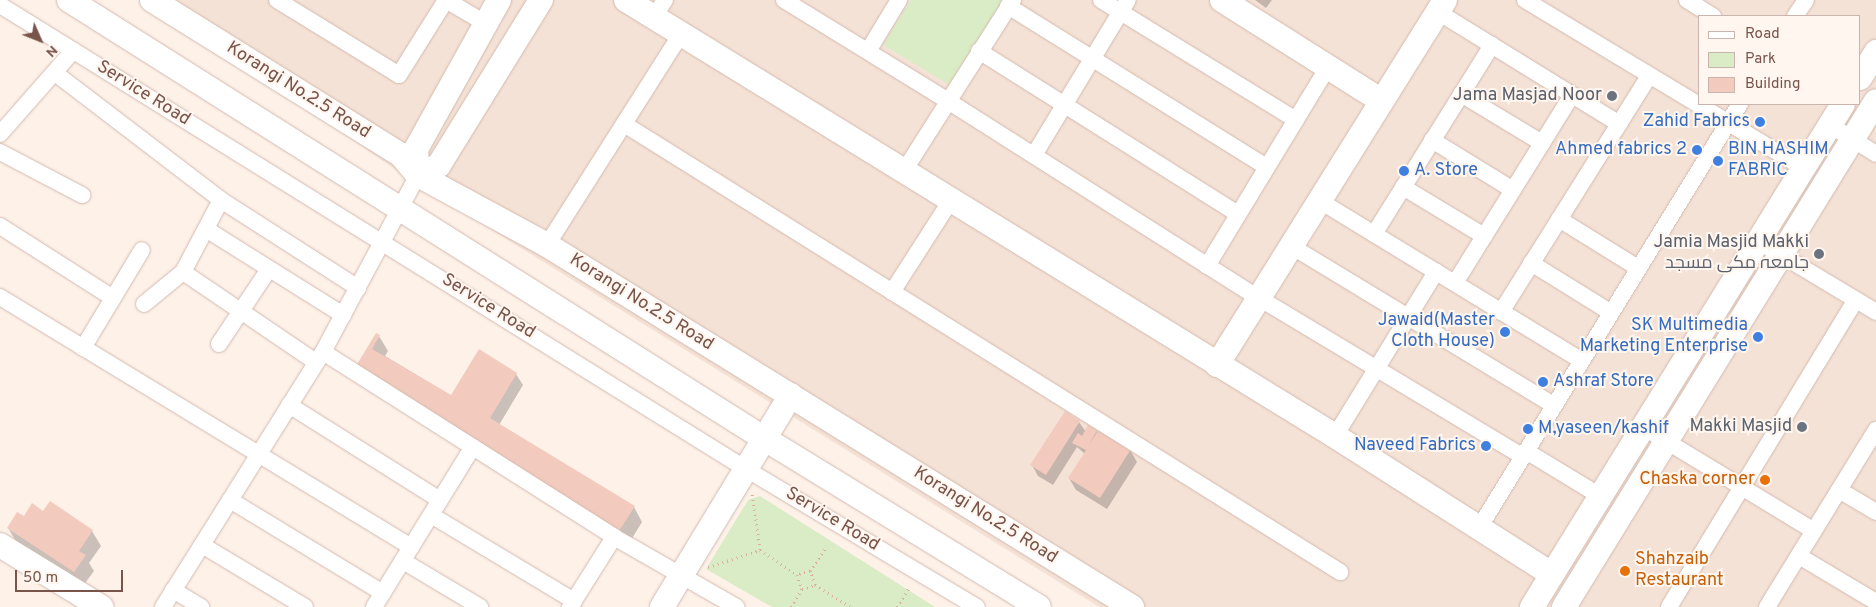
<!DOCTYPE html>
<meta charset="utf-8">
<style>
body{margin:0}
#map{position:relative;width:1876px;height:607px;overflow:hidden;background:#fdf1e8;font-family:Overpass,Cairo,sans-serif}
div>[style]{position:absolute}
.residential>*{inset:0;background:#f5e2d6}
.green>*{inset:0;background:#daecc5}
.shadow>*{inset:0;background:#0003}
.building>*{inset:0;background:#f3cbbe}
.path>*{height:2.5px;margin-top:-1.25px;transform-origin:0;background:repeating-linear-gradient(90deg,#d9aea1 0 1px,transparent 0 5px)}
.roads{filter:drop-shadow(0 0 1px #d2baaf) drop-shadow(0 0 1px #d2baaf)}
.street>*{height:16px;margin:-8px;padding:0 8px;transform-origin:8px;border-radius:8px;background:#fff}
.secondary>*{height:24px;margin:-12px;padding:0 12px;transform-origin:12px;border-radius:12px;background:#fff}
.dots>*{width:14px;height:14px;translate:-50% -50%;box-sizing:border-box;border:2px solid #fff6ef;border-radius:50%}
span{translate:-50% -50%;white-space:nowrap;text-align:center;line-height:1.15;-webkit-text-stroke:4px #fff6ef;paint-order:stroke}
.street-label{font-size:18px;color:#78544a}
.worship-label{font-size:18px;color:#5b616d}
.right{translate:-100% -50%;text-align:right}
.shop-label{font-size:18px;color:#366cbe}
.left{translate:0 -50%;text-align:left}
.food-label{font-size:18px;color:#c56008}
.legend{position:absolute;left:1698px;top:15px;width:162px;height:90px;box-sizing:border-box;background:#fff6ef;border:1px solid #c9b5ad;margin:0;padding:6px 9px;list-style:none;font-size:15px;color:#78544a}
.legend li{display:flex;align-items:center;gap:10px;height:25px}
.legend b{width:25px;border:1px solid #c9b5ad}
.north{position:absolute;left:15px;top:15px;width:50px;height:50px;-webkit-text-stroke:4px #fff6ef;paint-order:stroke;rotate:134deg;font-size:14px;font-weight:700;line-height:20px;text-align:center;color:#78544a}
.north::after{content:'';display:block;margin:auto;width:18px;height:22px;background:#78544a;clip-path:polygon(50% 0,100% 100%,50% 72%,0 100%)}
.scale{position:absolute;left:15px;top:570px;width:108px;height:22px;box-sizing:border-box;border:2px solid #78544a;border-top:0;padding-left:6px;font-size:15px;line-height:18px;white-space:nowrap;color:#78544a;-webkit-text-stroke:4px #fff6ef;paint-order:stroke}
</style>
<div id="map">
<div class="residential">
<div style="clip-path:polygon(evenodd,149px 0,1876px 0,1876px 607px,1099px 607px,408px 178px,149px 0,1700px 16px,1860px 16px,1860px 104px,1700px 104px,1700px 16px)"></div>
</div>
<div class="green">
<div style="clip-path:polygon(911px 0,1004px 0,951px 86px,883px 45px)"></div>
<div style="clip-path:polygon(760px 496px,935px 607px,772px 607px,706px 569px,748px 500px)"></div>
</div>
<div class="shadow">
<div style="clip-path:polygon(1255px 0,1272px 0,1266px 8px)"></div>
<div style="clip-path:polygon(379px 336px,388px 351px,385px 356px,452px 396px,516px 374px,523px 385px,499px 425px,634px 507px,642px 522px,628px 545px,357px 366px)"></div>
<div style="clip-path:polygon(1079px 422px,1086px 432px,1096px 431px,1130px 450px,1137px 462px,1107px 509px,1076px 490px,1069px 478px,1085px 454px,1077px 447px,1053px 485px,1038px 476px,1032px 465px)"></div>
<div style="clip-path:polygon(44px 512px,92px 531px,101px 546px,89px 563px,94px 571px,83px 586px,17px 543px,8px 528px,24px 518px)"></div>
</div>
<div class="building">
<div style="clip-path:polygon(376px 333px,380px 335px,372px 349px,451px 395px,479px 349px,517px 373px,490px 418px,635px 506px,619px 531px,356px 366px)"></div>
<div style="clip-path:polygon(1065px 411px,1080px 421px,1046px 475px,1030px 465px)"></div>
<div style="clip-path:polygon(1088px 425px,1097px 430px,1089px 445px,1099px 429px,1131px 449px,1100px 498px,1068px 478px,1086px 450px,1072px 443px,1078px 433px,1082px 436px)"></div>
<div style="clip-path:polygon(50px 501px,93px 530px,79px 551px,86px 555px,74px 572px,7px 528px,17px 512px,24px 516px,32px 503px,43px 511px)"></div>
</div>
<div class="path">
<div style="left:760px;top:550px;width:45px;rotate:34deg"></div>
<div style="left:797px;top:575px;width:15px;rotate:70deg"></div>
<div style="left:802px;top:589px;width:14px;rotate:-17deg"></div>
<div style="left:815px;top:585px;width:15px;rotate:-110deg"></div>
<div style="left:810px;top:571px;width:14px;rotate:163deg"></div>
<div style="left:708px;top:567px;width:55px;rotate:-18.1deg"></div>
<div style="left:760px;top:550px;width:56px;rotate:-98.3deg"></div>
<div style="left:810px;top:571px;width:30px;rotate:-56deg"></div>
<div style="left:815px;top:585px;width:42px;rotate:31.4deg"></div>
<div style="left:791px;top:607px;width:21px;rotate:-59deg"></div>
<div style="left:897px;top:607px;width:22px;rotate:-58deg"></div>
</div>
<div class="roads">
<div class="street">
<div style="left:277px;top:0;width:143px;rotate:31.6deg"></div>
<div style="left:399px;top:75px;width:89px;rotate:-57.9deg"></div>
<div style="left:446px;top:0;width:45px;rotate:30.5deg"></div>
<div style="left:784px;top:0;width:193px;rotate:31.6deg"></div>
<div style="left:948px;top:101px;width:368px;rotate:32.4deg"></div>
<div style="left:1259px;top:298px;width:307px;rotate:31deg"></div>
<div style="left:1101px;top:0;width:229px;rotate:31.6deg"></div>
<div style="left:1525px;top:0;width:325px;rotate:31.1deg"></div>
<div style="left:1687px;top:0;width:31px;rotate:32deg"></div>
<div style="left:0;top:5px;width:879px;rotate:31.88deg"></div>
<div style="left:746px;top:469px;width:269px;rotate:30.9deg"></div>
<div style="left:1008px;top:6px;width:305px;rotate:31.9deg"></div>
<div style="left:1438px;top:12px;width:213px;rotate:31.7deg"></div>
<div style="left:1619px;top:124px;width:222px;rotate:122.1deg"></div>
<div style="left:1795px;top:16px;width:19px;rotate:-55deg"></div>
<div style="left:654px;top:17px;width:20px;rotate:-57deg"></div>
<div style="left:868px;top:51px;width:60px;rotate:-58.7deg"></div>
<div style="left:979px;top:51px;width:306px;rotate:32.2deg"></div>
<div style="left:55px;top:73px;width:209px;rotate:37.4deg"></div>
<div style="left:221px;top:200px;width:163px;rotate:32.7deg"></div>
<div style="left:1461px;top:94px;width:95px;rotate:31.2deg"></div>
<div style="left:624px;top:124px;width:845px;rotate:32.03deg"></div>
<div style="left:1619px;top:124px;width:57px;rotate:-58deg"></div>
<div style="left:1830px;top:125px;width:54px;rotate:32.2deg"></div>
<div style="left:0;top:134px;width:111px;rotate:-48.7deg"></div>
<div style="left:1432px;top:140px;width:95px;rotate:31.7deg"></div>
<div style="left:0;top:152px;width:93px;rotate:27.7deg"></div>
<div style="left:1034px;top:155px;width:181px;rotate:-58.8deg"></div>
<div style="left:904px;top:171px;width:203px;rotate:-57.5deg"></div>
<div style="left:1403px;top:187px;width:95px;rotate:31.2deg"></div>
<div style="left:1320px;top:201px;width:305px;rotate:31.4deg"></div>
<div style="left:1559px;top:219px;width:93px;rotate:31.8deg"></div>
<div style="left:0;top:226px;width:134px;rotate:32.5deg"></div>
<div style="left:206px;top:229px;width:162px;rotate:32.1deg"></div>
<div style="left:1374px;top:234px;width:223px;rotate:-58deg"></div>
<div style="left:1758px;top:241px;width:138px;rotate:31deg"></div>
<div style="left:547px;top:245px;width:250px;rotate:-57.6deg"></div>
<div style="left:1291px;top:246px;width:307px;rotate:31.2deg"></div>
<div style="left:1531px;top:263px;width:93px;rotate:31.8deg"></div>
<div style="left:1207px;top:266px;width:233px;rotate:-58.7deg"></div>
<div style="left:183px;top:272px;width:161px;rotate:34.1deg"></div>
<div style="left:1455px;top:283px;width:221px;rotate:-58.1deg"></div>
<div style="left:892px;top:292px;width:109px;rotate:-57.3deg"></div>
<div style="left:0;top:297px;width:481px;rotate:31.3deg"></div>
<div style="left:144px;top:304px;width:50px;rotate:-39.4deg"></div>
<div style="left:183px;top:272px;width:81px;rotate:-62.2deg"></div>
<div style="left:219px;top:344px;width:90px;rotate:-56.3deg"></div>
<div style="left:83px;top:348px;width:114px;rotate:-59deg"></div>
<div style="left:323px;top:352px;width:345px;rotate:32.4deg"></div>
<div style="left:614px;top:537px;width:141px;rotate:29.8deg"></div>
<div style="left:289px;top:405px;width:178px;rotate:32.2deg"></div>
<div style="left:1643px;top:427px;width:200px;rotate:31.3deg"></div>
<div style="left:1335px;top:436px;width:193px;rotate:-58.4deg"></div>
<div style="left:1526px;top:451px;width:87px;rotate:31.3deg"></div>
<div style="left:1839px;top:490px;width:43px;rotate:30.7deg"></div>
<div style="left:230px;top:500px;width:179px;rotate:31.3deg"></div>
<div style="left:431px;top:515px;width:167px;rotate:31deg"></div>
<div style="left:1479px;top:528px;width:498px;rotate:-58.4deg"></div>
<div style="left:202px;top:545px;width:120px;rotate:31deg"></div>
<div style="left:1799px;top:556px;width:90px;rotate:30.9deg"></div>
<div style="left:403px;top:561px;width:90px;rotate:30.9deg"></div>
<div style="left:173px;top:590px;width:33px;rotate:31deg"></div>
<div style="left:163px;top:607px;width:301px;rotate:-57.9deg"></div>
<div style="left:323px;top:352px;width:201px;rotate:-61.8deg"></div>
<div style="left:374px;top:607px;width:188px;rotate:-58.3deg"></div>
<div style="left:570px;top:607px;width:83px;rotate:-57.8deg"></div>
<div style="left:1669px;top:607px;width:359px;rotate:-58.7deg"></div>
<div style="left:1767px;top:607px;width:208px;rotate:-58.4deg"></div>
</div>
<div class="secondary">
<div style="left:69px;top:0;width:823px;rotate:32.24deg"></div>
<div style="left:765px;top:439px;width:321px;rotate:31.5deg"></div>
<div style="left:152px;top:0;width:293px;rotate:31.9deg"></div>
<div style="left:401px;top:155px;width:26px;rotate:50deg"></div>
<div style="left:418px;top:175px;width:147px;rotate:28.5deg"></div>
<div style="left:547px;top:245px;width:688px;rotate:31.75deg"></div>
<div style="left:499px;top:0;width:171px;rotate:119.1deg"></div>
<div style="left:416px;top:149px;width:26px;rotate:86deg"></div>
<div style="left:418px;top:175px;width:23px;rotate:-25deg"></div>
<div style="left:439px;top:165px;width:194px;rotate:-58.3deg"></div>
<div style="left:626px;top:0;width:832px;rotate:31.59deg"></div>
<div style="left:1335px;top:436px;width:257px;rotate:32.5deg"></div>
<div style="left:1222px;top:0;width:189px;rotate:32.3deg"></div>
<div style="left:1860px;top:78px;width:31px;rotate:-58deg"></div>
<div style="left:1217px;top:365px;width:430px;rotate:-58deg"></div>
<div style="left:0;top:545px;width:119px;rotate:31.5deg"></div>
<div style="left:662px;top:607px;width:248px;rotate:-58.7deg"></div>
<div style="left:1532px;top:607px;width:591px;rotate:-58.27deg"></div>
<div style="left:1564px;top:607px;width:594px;rotate:-58.34deg"></div>
</div>
</div>
<div class="dots">
<div style="left:1612px;top:96px;background:#6b7280"></div>
<div style="left:1760px;top:122px;background:#3f7fe0"></div>
<div style="left:1697px;top:150px;background:#3f7fe0"></div>
<div style="left:1718px;top:161px;background:#3f7fe0"></div>
<div style="left:1404px;top:171px;background:#3f7fe0"></div>
<div style="left:1819px;top:254px;background:#6b7280"></div>
<div style="left:1505px;top:332px;background:#3f7fe0"></div>
<div style="left:1758px;top:337px;background:#3f7fe0"></div>
<div style="left:1543px;top:382px;background:#3f7fe0"></div>
<div style="left:1802px;top:427px;background:#6b7280"></div>
<div style="left:1528px;top:429px;background:#3f7fe0"></div>
<div style="left:1486px;top:446px;background:#3f7fe0"></div>
<div style="left:1765px;top:480px;background:#e8710a"></div>
<div style="left:1625px;top:571px;background:#e8710a"></div>
</div>
<div class="street-label">
<span style="left:298px;top:91px;rotate:32deg">Korangi No.2.5 Road</span>
<span style="left:143px;top:94px;rotate:32deg">Service Road</span>
<span style="left:641px;top:303px;rotate:32deg">Korangi No.2.5 Road</span>
<span style="left:488px;top:307px;rotate:32deg">Service Road</span>
<span style="left:985px;top:516px;rotate:32deg">Korangi No.2.5 Road</span>
<span style="left:832px;top:520px;rotate:31deg">Service Road</span>
</div>
<div class="worship-label">
<span class="right" style="left:1602px;top:96px">Jama Masjad Noor</span>
<span class="right" style="left:1809px;top:254px">Jamia Masjid Makki<br>جامعہ مکی مسجد</span>
<span class="right" style="left:1792px;top:427px">Makki Masjid</span>
</div>
<div class="shop-label">
<span class="right" style="left:1750px;top:122px">Zahid Fabrics</span>
<span class="right" style="left:1687px;top:150px">Ahmed fabrics 2</span>
<span class="left" style="left:1728px;top:161px">BIN HASHIM<br>FABRIC</span>
<span class="left" style="left:1414px;top:171px">A. Store</span>
<span class="right" style="left:1495px;top:332px">Jawaid(Master<br>Cloth House)</span>
<span class="right" style="left:1748px;top:337px">SK Multimedia<br>Marketing Enterprise</span>
<span class="left" style="left:1553px;top:382px">Ashraf Store</span>
<span class="left" style="left:1538px;top:429px">M,yaseen/kashif</span>
<span class="right" style="left:1476px;top:446px">Naveed Fabrics</span>
</div>
<div class="food-label">
<span class="right" style="left:1755px;top:480px">Chaska corner</span>
<span class="left" style="left:1635px;top:571px">Shahzaib<br>Restaurant</span>
</div>
<ul class="legend">
<li><b style="height:6px;background:#fff"></b>Road</li>
<li><b style="height:14px;background:#daecc5"></b>Park</li>
<li><b style="height:14px;background:#f3cbbe"></b>Building</li>
</ul>
<div class="north">N</div>
<div class="scale">50 m</div>
</div>
